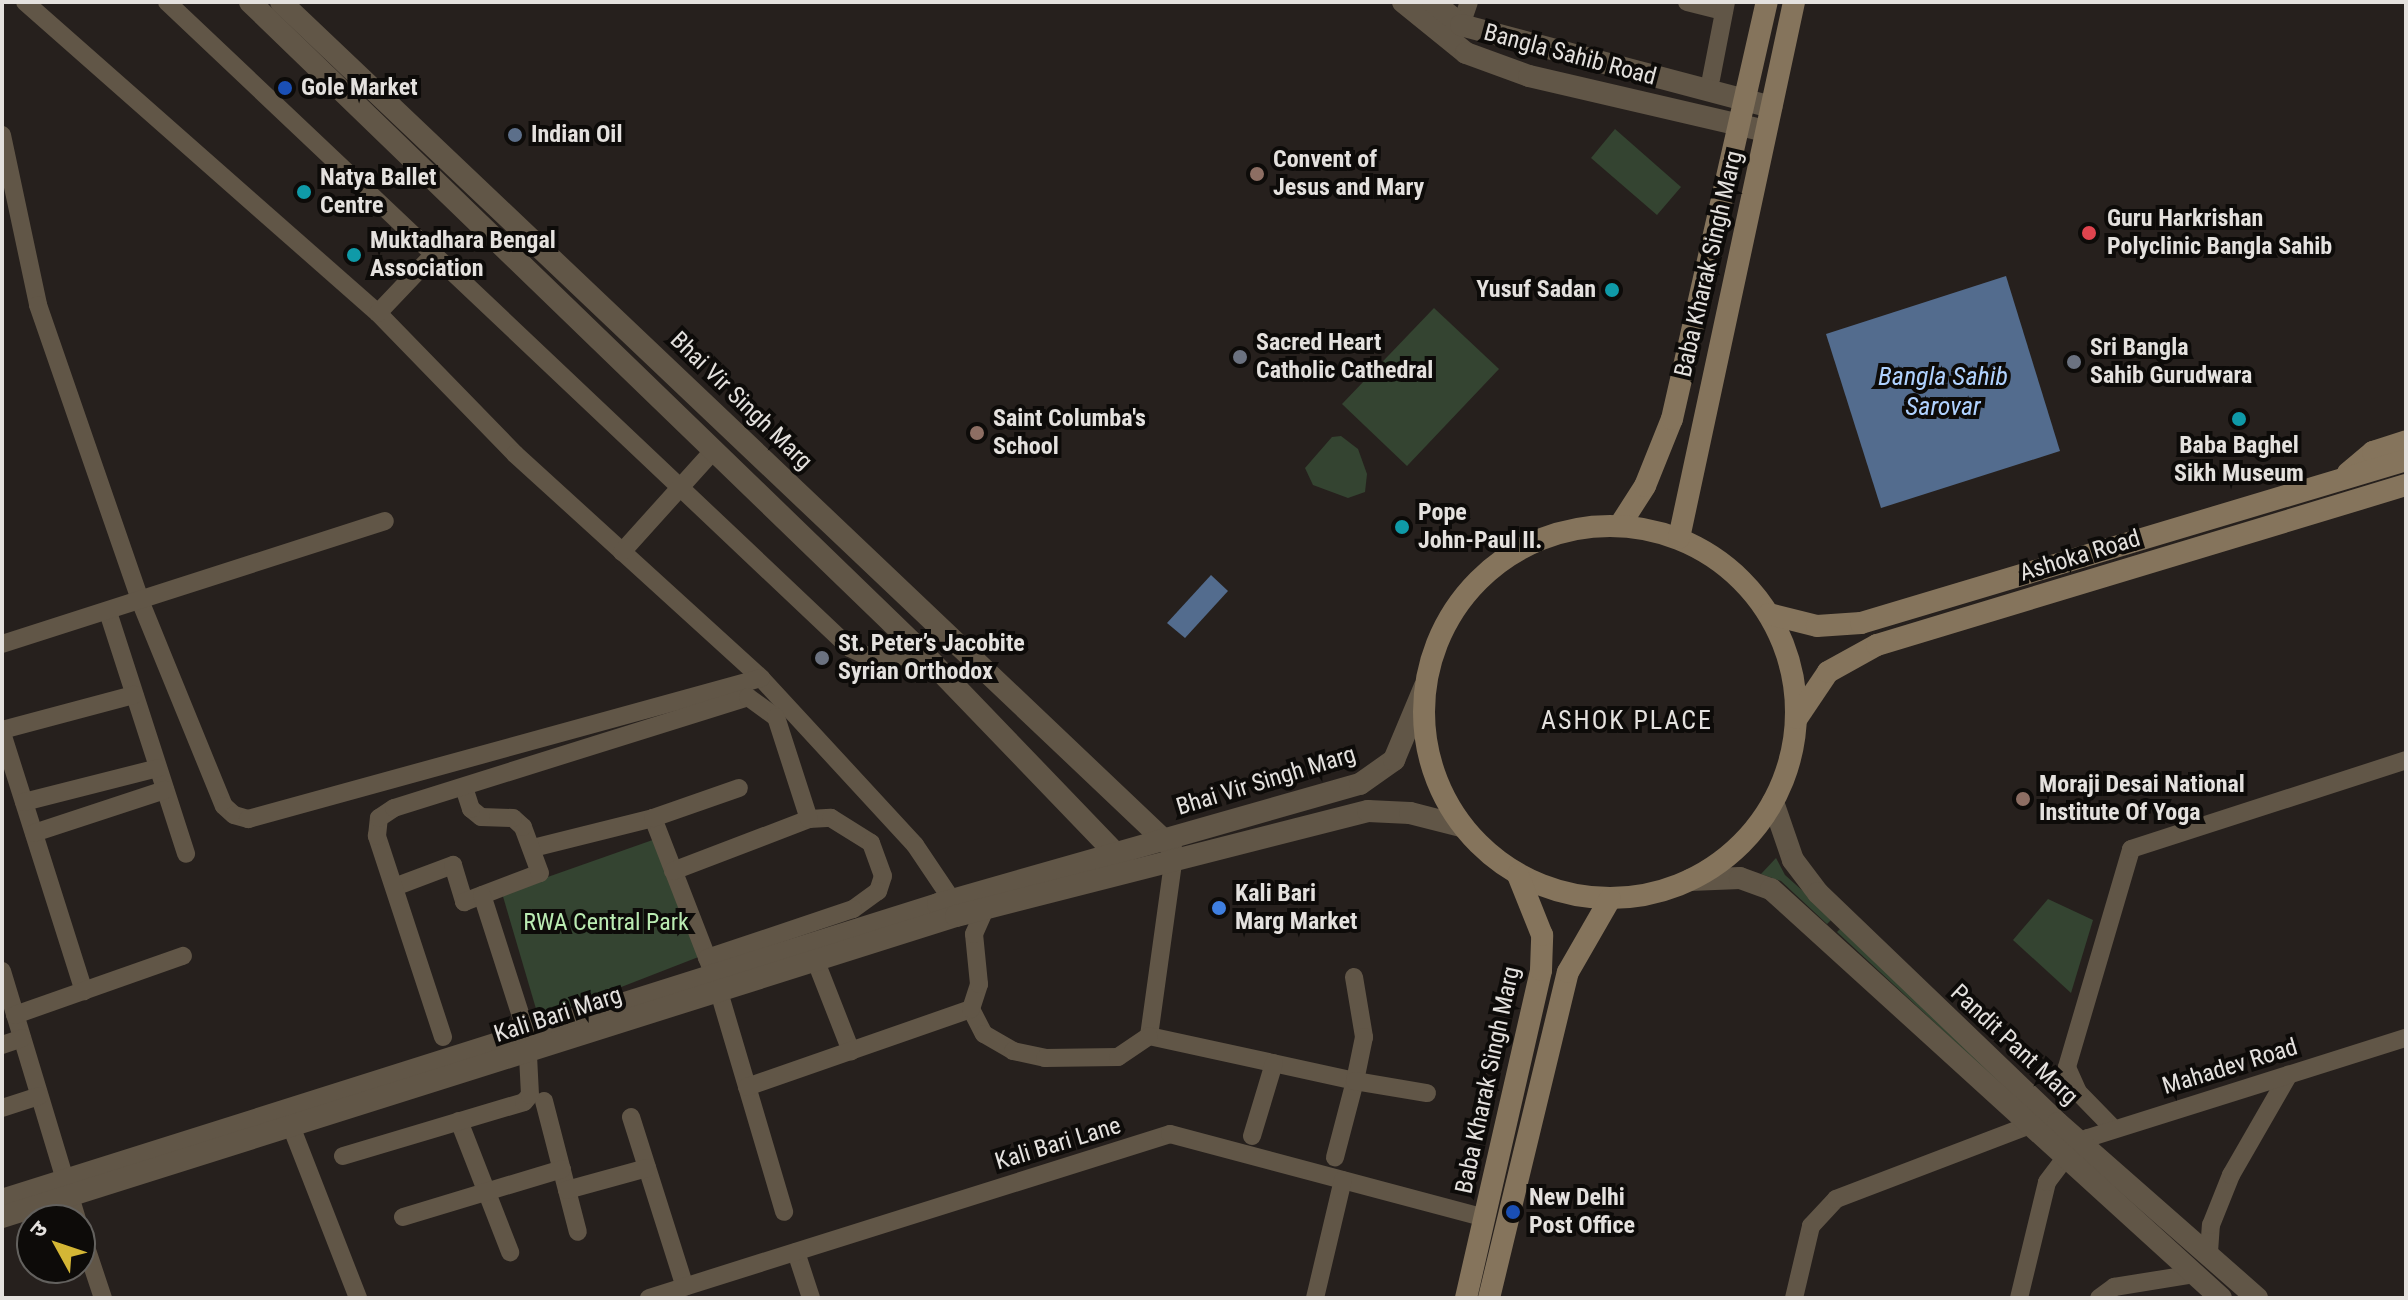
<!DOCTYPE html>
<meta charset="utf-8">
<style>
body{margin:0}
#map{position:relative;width:2408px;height:1300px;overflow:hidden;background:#26201d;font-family:"Roboto Condensed","Noto Sans Devanagari",sans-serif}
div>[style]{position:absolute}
.green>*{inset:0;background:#344431}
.water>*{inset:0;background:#536c8e}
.minor>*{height:18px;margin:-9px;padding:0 9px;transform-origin:9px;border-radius:9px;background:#615647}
.tertiary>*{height:22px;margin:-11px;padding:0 11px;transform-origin:11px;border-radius:11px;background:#615647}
.secondary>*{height:22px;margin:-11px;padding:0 11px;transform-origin:11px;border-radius:11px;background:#85745c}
.secondary>.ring{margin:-11px;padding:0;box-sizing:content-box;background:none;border:22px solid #85745c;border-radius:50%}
.dots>*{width:22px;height:22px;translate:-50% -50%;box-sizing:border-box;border:4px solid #0d0b09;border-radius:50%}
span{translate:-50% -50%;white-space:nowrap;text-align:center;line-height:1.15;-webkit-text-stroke:8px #0d0b09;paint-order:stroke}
.street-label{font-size:24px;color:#e4e1de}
.poi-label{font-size:24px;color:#e4e1de;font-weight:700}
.left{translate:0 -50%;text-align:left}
.right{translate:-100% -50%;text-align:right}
.park-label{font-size:24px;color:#baebb2}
.water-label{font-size:26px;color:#b0d2ff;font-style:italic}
.neighbourhood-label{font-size:26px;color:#e4e1de;letter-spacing:2px}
.frame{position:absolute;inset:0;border:4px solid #e4e1de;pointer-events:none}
.north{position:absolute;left:16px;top:1204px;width:80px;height:80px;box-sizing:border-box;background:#0d0b09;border:2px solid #63615e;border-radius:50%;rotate:310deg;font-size:22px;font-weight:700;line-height:32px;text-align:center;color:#e4e1de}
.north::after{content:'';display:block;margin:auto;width:28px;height:36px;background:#d4b635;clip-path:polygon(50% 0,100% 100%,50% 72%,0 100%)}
</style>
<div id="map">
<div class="green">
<div style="clip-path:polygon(1615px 129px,1681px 187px,1657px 215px,1591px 158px)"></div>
<div style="clip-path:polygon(1434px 308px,1499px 369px,1407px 466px,1342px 404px)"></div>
<div style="clip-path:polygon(1341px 436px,1358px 449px,1367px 474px,1365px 492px,1348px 498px,1313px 485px,1305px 468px,1332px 437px)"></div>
<div style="clip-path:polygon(664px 836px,701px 956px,539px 1019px,502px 893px)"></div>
<div style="clip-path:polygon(1776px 858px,1785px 875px,1833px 918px,1827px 924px,1781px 881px,1761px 874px)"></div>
<div style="clip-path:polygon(2048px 899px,2093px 920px,2071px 993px,2013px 940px)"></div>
<div style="clip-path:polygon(1841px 928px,2050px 1130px,1837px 932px)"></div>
</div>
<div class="water">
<div style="clip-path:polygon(2006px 276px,2060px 451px,1881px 508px,1826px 334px)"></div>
<div style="clip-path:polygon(1211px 575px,1228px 591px,1185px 638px,1167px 623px)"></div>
</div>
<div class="minor">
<div style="left:25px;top:2px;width:470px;rotate:41.4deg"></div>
<div style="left:378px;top:313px;width:197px;rotate:45.8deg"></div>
<div style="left:515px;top:454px;width:333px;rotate:42.3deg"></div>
<div style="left:761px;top:678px;width:227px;rotate:47.3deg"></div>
<div style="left:915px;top:845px;width:66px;rotate:56.1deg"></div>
<div style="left:167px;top:2px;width:940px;rotate:43.41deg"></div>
<div style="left:850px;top:648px;width:26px;rotate:25deg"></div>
<div style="left:874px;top:659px;width:50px;rotate:-5.7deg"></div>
<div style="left:1687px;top:2px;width:38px;rotate:14deg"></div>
<div style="left:1461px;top:25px;width:24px;rotate:-71deg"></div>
<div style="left:1711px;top:79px;width:78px;rotate:-79deg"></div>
<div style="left:2px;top:135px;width:174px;rotate:78deg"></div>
<div style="left:38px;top:305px;width:315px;rotate:70.9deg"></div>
<div style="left:141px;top:603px;width:219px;rotate:67.8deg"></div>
<div style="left:224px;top:806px;width:13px;rotate:42deg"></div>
<div style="left:234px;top:815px;width:15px;rotate:16deg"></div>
<div style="left:248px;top:819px;width:532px;rotate:-15.37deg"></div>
<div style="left:378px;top:313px;width:81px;rotate:-46.5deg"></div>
<div style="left:622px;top:552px;width:137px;rotate:-48deg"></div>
<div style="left:108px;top:612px;width:254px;rotate:72.1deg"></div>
<div style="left:2px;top:644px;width:402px;rotate:-17.8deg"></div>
<div style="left:2px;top:730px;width:137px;rotate:-14.9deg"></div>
<div style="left:2px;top:733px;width:271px;rotate:72.4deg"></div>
<div style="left:24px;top:802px;width:138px;rotate:-14.2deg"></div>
<div style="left:653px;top:818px;width:168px;rotate:68.8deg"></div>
<div style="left:714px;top:975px;width:247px;rotate:73.5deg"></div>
<div style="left:34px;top:833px;width:138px;rotate:-18.2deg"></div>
<div style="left:533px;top:848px;width:124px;rotate:-14deg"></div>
<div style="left:653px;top:818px;width:91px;rotate:-19.2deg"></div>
<div style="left:1173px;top:863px;width:175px;rotate:97.9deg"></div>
<div style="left:1149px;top:1036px;width:211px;rotate:12.3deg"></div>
<div style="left:1355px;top:1081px;width:79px;rotate:104.7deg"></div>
<div style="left:673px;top:871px;width:146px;rotate:-20.9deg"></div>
<div style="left:809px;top:819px;width:22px;rotate:-3deg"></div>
<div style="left:831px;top:818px;width:47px;rotate:32deg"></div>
<div style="left:871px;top:843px;width:35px;rotate:70deg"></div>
<div style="left:883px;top:876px;width:16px;rotate:108deg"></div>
<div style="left:878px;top:891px;width:31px;rotate:144deg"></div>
<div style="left:853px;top:909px;width:154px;rotate:161.4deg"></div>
<div style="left:397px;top:886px;width:60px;rotate:-20.6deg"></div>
<div style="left:453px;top:865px;width:39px;rotate:73deg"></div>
<div style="left:464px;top:902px;width:81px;rotate:-20.9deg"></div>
<div style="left:540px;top:873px;width:49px;rotate:-110.3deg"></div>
<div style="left:523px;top:827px;width:13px;rotate:-138deg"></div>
<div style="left:513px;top:818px;width:32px;rotate:-178deg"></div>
<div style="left:481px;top:817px;width:13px;rotate:-141deg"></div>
<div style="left:471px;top:809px;width:23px;rotate:-108deg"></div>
<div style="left:811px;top:949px;width:110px;rotate:68.6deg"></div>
<div style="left:2px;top:971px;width:260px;rotate:73.2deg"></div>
<div style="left:1354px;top:977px;width:61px;rotate:80.5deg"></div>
<div style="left:1364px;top:1037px;width:45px;rotate:101.6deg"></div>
<div style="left:1355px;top:1081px;width:73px;rotate:9.5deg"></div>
<div style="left:971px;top:1009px;width:28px;rotate:63deg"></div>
<div style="left:984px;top:1034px;width:34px;rotate:30deg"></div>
<div style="left:1013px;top:1051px;width:33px;rotate:12deg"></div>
<div style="left:1045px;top:1058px;width:73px;rotate:-0.8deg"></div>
<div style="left:1118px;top:1057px;width:37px;rotate:-34deg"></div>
<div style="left:15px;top:1015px;width:178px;rotate:-19.4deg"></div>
<div style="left:443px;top:1037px;width:212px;rotate:-108.2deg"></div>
<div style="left:377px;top:836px;width:18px;rotate:-84deg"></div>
<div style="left:379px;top:818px;width:18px;rotate:-34deg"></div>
<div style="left:394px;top:808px;width:371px;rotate:-17.4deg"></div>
<div style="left:748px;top:697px;width:34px;rotate:36deg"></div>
<div style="left:776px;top:717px;width:107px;rotate:72.1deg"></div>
<div style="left:2px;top:1045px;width:21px;rotate:-19deg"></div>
<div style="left:747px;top:1087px;width:237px;rotate:-19.2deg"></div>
<div style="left:971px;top:1009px;width:26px;rotate:-72deg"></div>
<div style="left:979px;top:984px;width:50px;rotate:-95.7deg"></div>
<div style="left:974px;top:934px;width:37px;rotate:-66deg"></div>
<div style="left:544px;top:1101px;width:135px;rotate:75.5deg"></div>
<div style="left:2px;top:1108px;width:39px;rotate:-18deg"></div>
<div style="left:631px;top:1117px;width:178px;rotate:72.4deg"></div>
<div style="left:459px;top:1121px;width:141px;rotate:68.7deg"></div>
<div style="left:291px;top:1126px;width:185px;rotate:68.7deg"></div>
<div style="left:2113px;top:1128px;width:50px;rotate:-134.2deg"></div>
<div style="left:2078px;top:1092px;width:27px;rotate:-114deg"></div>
<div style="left:2067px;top:1067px;width:227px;rotate:-73.6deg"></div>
<div style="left:2131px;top:849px;width:289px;rotate:-17.9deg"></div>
<div style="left:1252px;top:1136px;width:76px;rotate:-73.2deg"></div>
<div style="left:343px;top:1156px;width:189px;rotate:-16.6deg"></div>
<div style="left:524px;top:1102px;width:9px;rotate:-49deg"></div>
<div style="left:530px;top:1095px;width:60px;rotate:-92.9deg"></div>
<div style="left:527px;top:1035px;width:147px;rotate:-107.8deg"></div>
<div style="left:567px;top:1190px;width:83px;rotate:-15.4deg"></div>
<div style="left:403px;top:1217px;width:166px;rotate:-16.8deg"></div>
<div style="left:80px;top:1229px;width:73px;rotate:71.6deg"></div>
<div style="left:796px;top:1252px;width:48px;rotate:71.9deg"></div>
<div style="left:2209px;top:1252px;width:27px;rotate:-86deg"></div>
<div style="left:2211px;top:1225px;width:54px;rotate:-68.2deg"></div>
<div style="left:2231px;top:1175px;width:116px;rotate:-60.1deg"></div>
<div style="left:649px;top:1298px;width:546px;rotate:-17.47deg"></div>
<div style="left:1170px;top:1134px;width:326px;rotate:14.9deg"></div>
<div style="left:1315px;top:1298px;width:121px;rotate:-76.7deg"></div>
<div style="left:1794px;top:1298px;width:74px;rotate:-76.7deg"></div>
<div style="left:1811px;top:1226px;width:37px;rotate:-47deg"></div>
<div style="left:1836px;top:1199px;width:204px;rotate:-20.9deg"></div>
<div style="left:2019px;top:1298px;width:119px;rotate:-76.4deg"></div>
<div style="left:2047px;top:1182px;width:41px;rotate:-52.9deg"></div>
<div style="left:2072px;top:1149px;width:19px;rotate:-35deg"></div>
<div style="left:2088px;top:1138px;width:333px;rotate:-17.5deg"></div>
<div style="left:2099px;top:1298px;width:19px;rotate:-36deg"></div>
<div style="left:2114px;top:1287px;width:81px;rotate:-9.2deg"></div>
</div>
<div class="tertiary">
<div style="left:250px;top:2px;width:929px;rotate:44.04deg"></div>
<div style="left:918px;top:648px;width:296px;rotate:46.1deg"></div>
<div style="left:281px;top:2px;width:1227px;rotate:43.51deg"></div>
<div style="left:1403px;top:2px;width:81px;rotate:39deg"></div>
<div style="left:1466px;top:53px;width:67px;rotate:20.1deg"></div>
<div style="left:1529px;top:76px;width:243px;rotate:13.1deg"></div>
<div style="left:1433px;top:2px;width:36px;rotate:39deg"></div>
<div style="left:1461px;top:25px;width:321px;rotate:14.8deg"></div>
<div style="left:1773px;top:802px;width:61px;rotate:71deg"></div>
<div style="left:1793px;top:860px;width:41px;rotate:52.9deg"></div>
<div style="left:1818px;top:893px;width:332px;rotate:43.8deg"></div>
<div style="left:2058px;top:1123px;width:265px;rotate:41.3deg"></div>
<div style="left:1690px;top:880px;width:50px;rotate:-2.3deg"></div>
<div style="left:1740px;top:878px;width:33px;rotate:20deg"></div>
<div style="left:1771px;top:889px;width:608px;rotate:42.27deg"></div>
<div style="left:2px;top:1200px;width:982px;rotate:-17.55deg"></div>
<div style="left:938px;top:904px;width:439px;rotate:-15.9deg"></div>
<div style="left:1360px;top:784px;width:42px;rotate:-35.2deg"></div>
<div style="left:1394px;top:760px;width:80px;rotate:-67.3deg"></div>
<div style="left:2px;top:1217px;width:1000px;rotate:-17.51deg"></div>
<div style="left:956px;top:916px;width:425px;rotate:-14.3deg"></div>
<div style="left:1368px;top:811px;width:42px;rotate:2.7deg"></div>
<div style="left:1410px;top:813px;width:53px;rotate:14.3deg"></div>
</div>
<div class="secondary">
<div style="left:2348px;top:473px;width:33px;rotate:-40deg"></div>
<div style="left:2373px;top:452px;width:35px;rotate:-18deg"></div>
<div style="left:1620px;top:525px;width:46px;rotate:-57.3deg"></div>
<div style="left:1645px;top:486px;width:72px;rotate:-68.1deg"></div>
<div style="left:1672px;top:419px;width:428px;rotate:-77.2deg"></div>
<div class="ring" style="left:1424px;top:526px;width:350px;height:350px"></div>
<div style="left:1679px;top:538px;width:548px;rotate:-77.89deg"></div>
<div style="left:1769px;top:614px;width:49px;rotate:14deg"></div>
<div style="left:1817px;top:626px;width:44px;rotate:-3.9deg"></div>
<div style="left:1861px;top:623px;width:569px;rotate:-16.65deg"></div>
<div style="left:1797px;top:718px;width:55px;rotate:-56deg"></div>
<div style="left:1828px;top:672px;width:56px;rotate:-28.9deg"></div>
<div style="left:1877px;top:645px;width:553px;rotate:-16.83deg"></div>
<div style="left:1466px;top:1298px;width:336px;rotate:-77.1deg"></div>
<div style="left:1541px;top:970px;width:35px;rotate:-88deg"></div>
<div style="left:1542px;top:935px;width:65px;rotate:-111.8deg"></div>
<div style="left:1489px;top:1298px;width:335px;rotate:-76.4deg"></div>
<div style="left:1568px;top:972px;width:84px;rotate:-60.1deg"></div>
</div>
<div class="dots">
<div style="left:285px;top:88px;background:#1a4fb4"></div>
<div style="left:515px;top:135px;background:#5c6f8a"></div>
<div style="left:1257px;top:174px;background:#8d6e63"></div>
<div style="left:304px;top:192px;background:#0f9aa8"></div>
<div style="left:2089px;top:233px;background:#e0444e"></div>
<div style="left:354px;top:255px;background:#0f9aa8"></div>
<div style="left:1612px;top:290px;background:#0f9aa8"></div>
<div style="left:1240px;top:357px;background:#6b7280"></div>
<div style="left:2074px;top:362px;background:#6b7280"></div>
<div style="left:2239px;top:419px;background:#0f9aa8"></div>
<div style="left:977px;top:433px;background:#8d6e63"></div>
<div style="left:1402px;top:527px;background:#0f9aa8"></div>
<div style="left:822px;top:658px;background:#6b7280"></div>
<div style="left:2023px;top:799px;background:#8d6e63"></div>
<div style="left:1219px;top:908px;background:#3f7fe0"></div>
<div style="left:1513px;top:1212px;background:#1a4fb4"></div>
</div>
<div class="street-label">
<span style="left:1570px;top:55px;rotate:15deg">Bangla Sahib Road</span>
<span style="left:1709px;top:264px;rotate:-77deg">Baba Kharak Singh Marg</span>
<span style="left:741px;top:401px;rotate:44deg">Bhai Vir Singh Marg</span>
<span style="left:2080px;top:556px;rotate:-17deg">Ashoka Road</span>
<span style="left:1266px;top:781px;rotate:-17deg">Bhai Vir Singh Marg</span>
<span style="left:558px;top:1015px;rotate:-18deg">Kali Bari Marg</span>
<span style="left:2014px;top:1045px;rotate:43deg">Pandit Pant Marg</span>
<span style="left:2230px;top:1067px;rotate:-17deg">Mahadev Road</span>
<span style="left:1488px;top:1080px;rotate:-78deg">Baba Kharak Singh Marg</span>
<span style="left:1058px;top:1144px;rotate:-17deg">Kali Bari Lane</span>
</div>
<div class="poi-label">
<span class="left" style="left:301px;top:88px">Gole Market</span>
<span class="left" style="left:531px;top:135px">Indian Oil</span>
<span class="left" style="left:1273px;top:174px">Convent of<br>Jesus and Mary</span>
<span class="left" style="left:320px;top:192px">Natya Ballet<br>Centre</span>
<span class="left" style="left:2107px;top:233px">Guru Harkrishan<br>Polyclinic Bangla Sahib</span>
<span class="left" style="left:370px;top:255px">Muktadhara Bengal<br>Association</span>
<span class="right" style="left:1596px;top:290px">Yusuf Sadan</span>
<span class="left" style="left:1256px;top:357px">Sacred Heart<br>Catholic Cathedral</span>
<span class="left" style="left:2090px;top:362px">Sri Bangla<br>Sahib Gurudwara</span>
<span class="left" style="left:993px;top:433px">Saint Columba's<br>School</span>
<span style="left:2239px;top:460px">Baba Baghel<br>Sikh Museum</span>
<span class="left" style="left:1418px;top:527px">Pope<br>John-Paul II.</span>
<span class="left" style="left:838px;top:658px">St. Peter’s Jacobite<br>Syrian Orthodox</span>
<span class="left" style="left:2039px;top:799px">Moraji Desai National<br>Institute Of Yoga</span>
<span class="left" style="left:1235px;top:908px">Kali Bari<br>Marg Market</span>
<span class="left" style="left:1529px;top:1212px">New Delhi<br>Post Office</span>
</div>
<div class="park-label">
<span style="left:606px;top:923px">RWA Central Park</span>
</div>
<div class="water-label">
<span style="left:1943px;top:392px">Bangla Sahib<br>Sarovar</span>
</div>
<div class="neighbourhood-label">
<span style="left:1627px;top:721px">ASHOK PLACE</span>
</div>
<div class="frame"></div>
<div class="north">उ</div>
</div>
